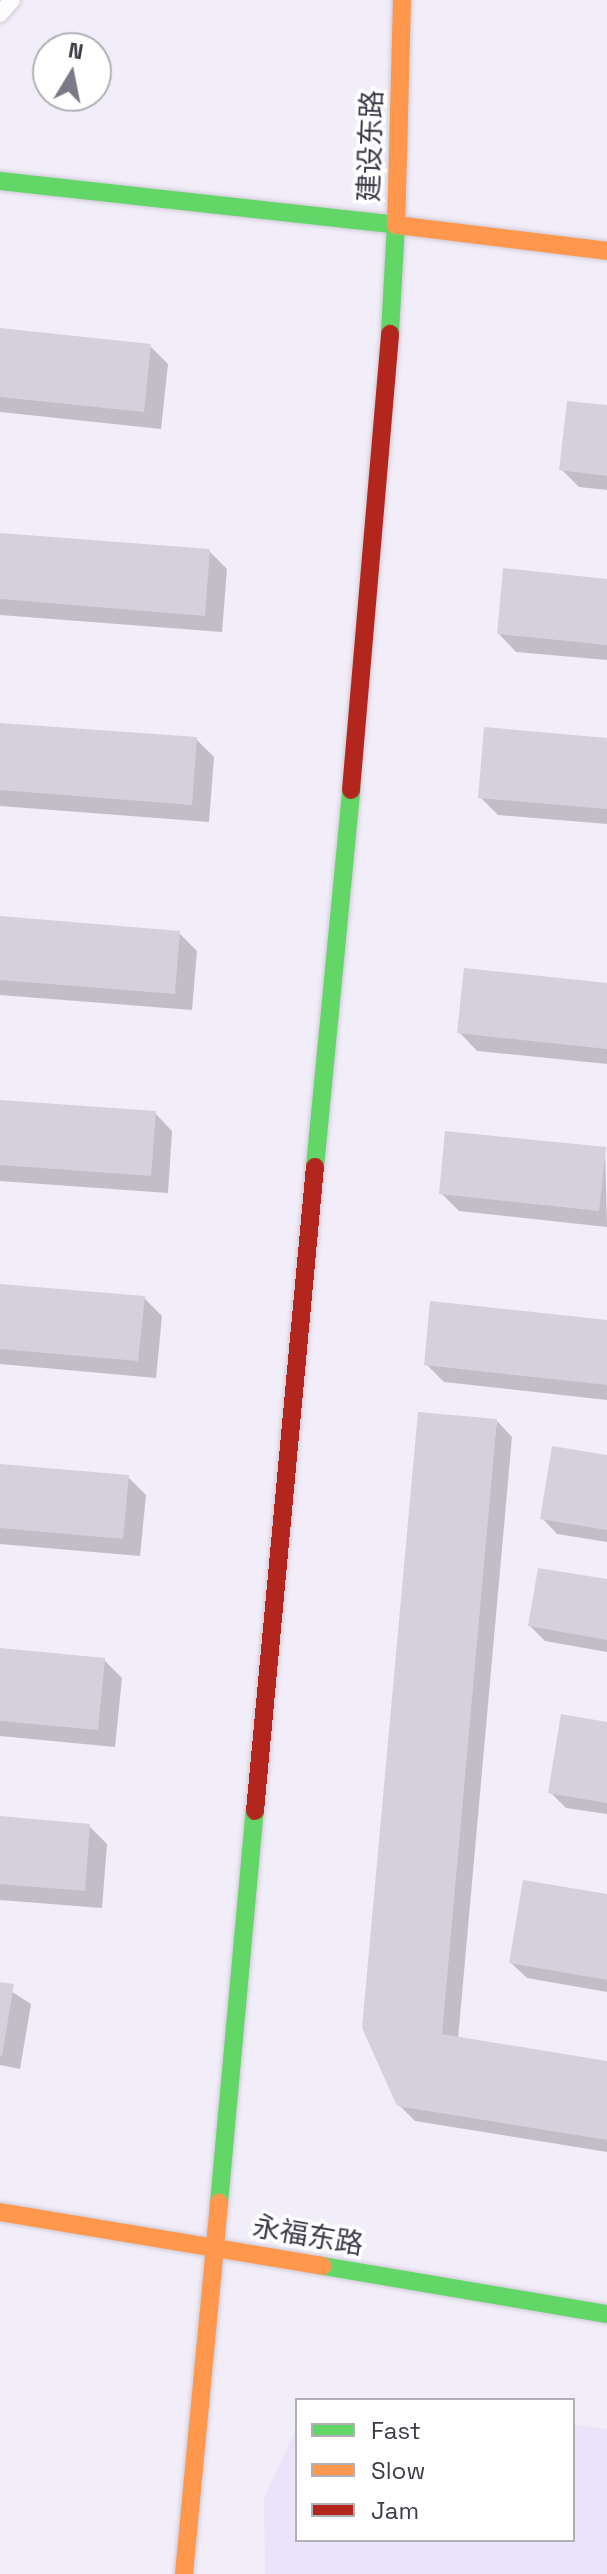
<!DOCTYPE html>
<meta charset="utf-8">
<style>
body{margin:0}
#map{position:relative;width:607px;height:2574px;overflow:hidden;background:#f2eef9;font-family:"Space Grotesk","Noto Sans SC",sans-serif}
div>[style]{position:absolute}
.built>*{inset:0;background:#ebe3fa}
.shadow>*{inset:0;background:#0003}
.building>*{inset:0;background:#d5d1dc}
.roads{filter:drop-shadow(0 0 2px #cec9d5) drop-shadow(0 0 2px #cec9d5)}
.lane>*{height:16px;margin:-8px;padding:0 8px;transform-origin:8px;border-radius:8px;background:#fdfcfe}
.fast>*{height:18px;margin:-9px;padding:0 9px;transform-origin:9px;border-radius:9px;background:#63d668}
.slow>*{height:18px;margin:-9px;padding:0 9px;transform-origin:9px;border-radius:9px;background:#ff974d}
.jam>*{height:18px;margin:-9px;padding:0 9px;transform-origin:9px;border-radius:9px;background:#b3261e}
span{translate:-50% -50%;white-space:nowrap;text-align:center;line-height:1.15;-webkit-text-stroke:7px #fff;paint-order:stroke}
.street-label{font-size:28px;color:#3f3a48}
.legend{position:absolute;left:295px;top:2398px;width:280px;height:144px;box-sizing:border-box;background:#fff;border:2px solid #b2b0b6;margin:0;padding:10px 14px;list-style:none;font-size:24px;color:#3f3a48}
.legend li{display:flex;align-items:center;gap:16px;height:40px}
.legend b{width:40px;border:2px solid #b2b0b6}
.north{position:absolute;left:32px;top:32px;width:80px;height:80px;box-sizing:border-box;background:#fff;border:2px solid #b2b0b6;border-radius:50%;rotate:10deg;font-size:22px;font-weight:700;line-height:32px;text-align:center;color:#3f3a48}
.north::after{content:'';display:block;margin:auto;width:28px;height:36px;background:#7e7986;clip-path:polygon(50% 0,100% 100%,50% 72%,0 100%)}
</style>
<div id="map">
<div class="built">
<div style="clip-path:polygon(573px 2424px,607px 2429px,607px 2574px,265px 2574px,264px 2498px,297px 2427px,297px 2540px,573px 2540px)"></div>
</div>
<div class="shadow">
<div style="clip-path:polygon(0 330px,150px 346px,168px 364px,161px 429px,0 412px)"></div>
<div style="clip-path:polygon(607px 407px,607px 490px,579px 487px,561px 469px)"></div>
<div style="clip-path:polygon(0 535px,209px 551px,227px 569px,222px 632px,0 615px)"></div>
<div style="clip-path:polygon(607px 581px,607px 660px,516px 652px,499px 634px)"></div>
<div style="clip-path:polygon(0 725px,196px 739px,214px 757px,209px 822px,0 806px)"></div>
<div style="clip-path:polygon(607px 739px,607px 824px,498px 815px,480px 797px)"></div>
<div style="clip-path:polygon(0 918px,179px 933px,197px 951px,192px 1010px,0 995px)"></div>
<div style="clip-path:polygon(607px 985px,607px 1064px,477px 1051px,460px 1033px)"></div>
<div style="clip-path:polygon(0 1102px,155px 1113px,172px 1131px,168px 1193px,0 1181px)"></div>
<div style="clip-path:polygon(605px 1149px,607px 1227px,459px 1211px,441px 1193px)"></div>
<div style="clip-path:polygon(0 1286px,144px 1298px,162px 1316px,156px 1378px,0 1364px)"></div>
<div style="clip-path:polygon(607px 1322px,607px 1400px,444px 1382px,426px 1364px)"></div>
<div style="clip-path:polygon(497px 1421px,512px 1437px,458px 2039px,607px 2063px,607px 2152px,415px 2121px,399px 2105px)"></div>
<div style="clip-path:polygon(607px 1457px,607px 1542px,557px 1534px,542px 1518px)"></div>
<div style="clip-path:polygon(0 1466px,128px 1477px,146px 1495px,140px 1556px,0 1544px)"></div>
<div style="clip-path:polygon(607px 1581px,607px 1652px,545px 1641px,530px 1626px)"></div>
<div style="clip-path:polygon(0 1650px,104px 1660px,122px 1678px,115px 1747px,0 1736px)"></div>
<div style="clip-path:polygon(607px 1724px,607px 1814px,566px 1808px,550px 1792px)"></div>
<div style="clip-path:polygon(0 1818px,89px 1826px,107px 1844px,102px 1908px,0 1900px)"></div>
<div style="clip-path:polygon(607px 1896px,607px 1992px,527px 1978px,511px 1963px)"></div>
<div style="clip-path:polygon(0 1984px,31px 2004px,20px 2069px,0 2065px)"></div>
</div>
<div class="building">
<div style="clip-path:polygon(0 328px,151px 344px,144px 412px,0 397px)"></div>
<div style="clip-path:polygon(567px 401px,607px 405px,607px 476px,559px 470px)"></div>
<div style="clip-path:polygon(0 533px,210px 549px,205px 616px,0 599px)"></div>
<div style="clip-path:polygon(503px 568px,607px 579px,607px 645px,497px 634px)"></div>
<div style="clip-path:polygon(0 723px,197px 737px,192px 805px,0 790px)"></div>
<div style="clip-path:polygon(484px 727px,607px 738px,607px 809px,478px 798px)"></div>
<div style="clip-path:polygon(0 916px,180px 931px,175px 994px,0 980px)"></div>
<div style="clip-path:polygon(464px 968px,607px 983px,607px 1049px,457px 1033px)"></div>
<div style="clip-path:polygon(0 1100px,156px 1111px,151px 1176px,0 1165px)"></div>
<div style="clip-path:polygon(445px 1131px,606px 1147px,599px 1211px,439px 1194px)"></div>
<div style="clip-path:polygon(0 1284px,145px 1296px,138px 1361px,0 1349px)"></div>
<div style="clip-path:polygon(430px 1301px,607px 1320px,607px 1385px,424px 1365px)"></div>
<div style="clip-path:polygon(418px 1412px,497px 1419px,442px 2034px,607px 2061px,607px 2140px,397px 2106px,362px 2028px)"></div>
<div style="clip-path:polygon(552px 1446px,607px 1455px,607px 1530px,540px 1519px)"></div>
<div style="clip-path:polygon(0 1464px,129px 1475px,123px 1539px,0 1528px)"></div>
<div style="clip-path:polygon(538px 1568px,607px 1579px,607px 1640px,528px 1626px)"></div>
<div style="clip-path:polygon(0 1648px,105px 1658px,98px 1730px,0 1721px)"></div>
<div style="clip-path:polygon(561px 1714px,607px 1722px,607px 1803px,548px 1793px)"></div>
<div style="clip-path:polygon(0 1816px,90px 1824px,85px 1891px,0 1884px)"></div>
<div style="clip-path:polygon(523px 1880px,607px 1894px,607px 1980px,509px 1963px)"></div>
<div style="clip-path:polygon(0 1982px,14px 1984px,2px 2056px,0 2056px)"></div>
</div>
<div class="roads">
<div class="lane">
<div style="left:0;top:14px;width:18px;rotate:-49deg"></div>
</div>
<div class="fast">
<div style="left:0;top:181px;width:398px;rotate:6.3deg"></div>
<div style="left:396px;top:225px;width:109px;rotate:93.2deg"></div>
<div style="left:315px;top:1167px;width:379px;rotate:-84.5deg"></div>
<div style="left:219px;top:2203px;width:394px;rotate:-84.8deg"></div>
<div style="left:323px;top:2266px;width:288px;rotate:9.6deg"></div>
</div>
<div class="slow">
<div style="left:402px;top:0;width:225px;rotate:91.5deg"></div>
<div style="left:396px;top:225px;width:213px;rotate:7deg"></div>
<div style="left:0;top:2212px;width:327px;rotate:9.5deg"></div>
<div style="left:184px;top:2574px;width:373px;rotate:-84.6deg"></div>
</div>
<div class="jam">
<div style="left:351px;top:790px;width:458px;rotate:-85.1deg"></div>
<div style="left:255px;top:1811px;width:647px;rotate:-84.68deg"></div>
</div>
</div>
<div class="street-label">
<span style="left:370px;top:146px;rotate:-88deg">建设东路</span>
<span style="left:308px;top:2235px;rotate:10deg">永福东路</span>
</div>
<ul class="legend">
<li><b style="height:10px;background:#63d668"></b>Fast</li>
<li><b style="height:10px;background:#ff974d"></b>Slow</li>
<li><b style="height:10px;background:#b3261e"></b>Jam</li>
</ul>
<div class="north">N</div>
</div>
